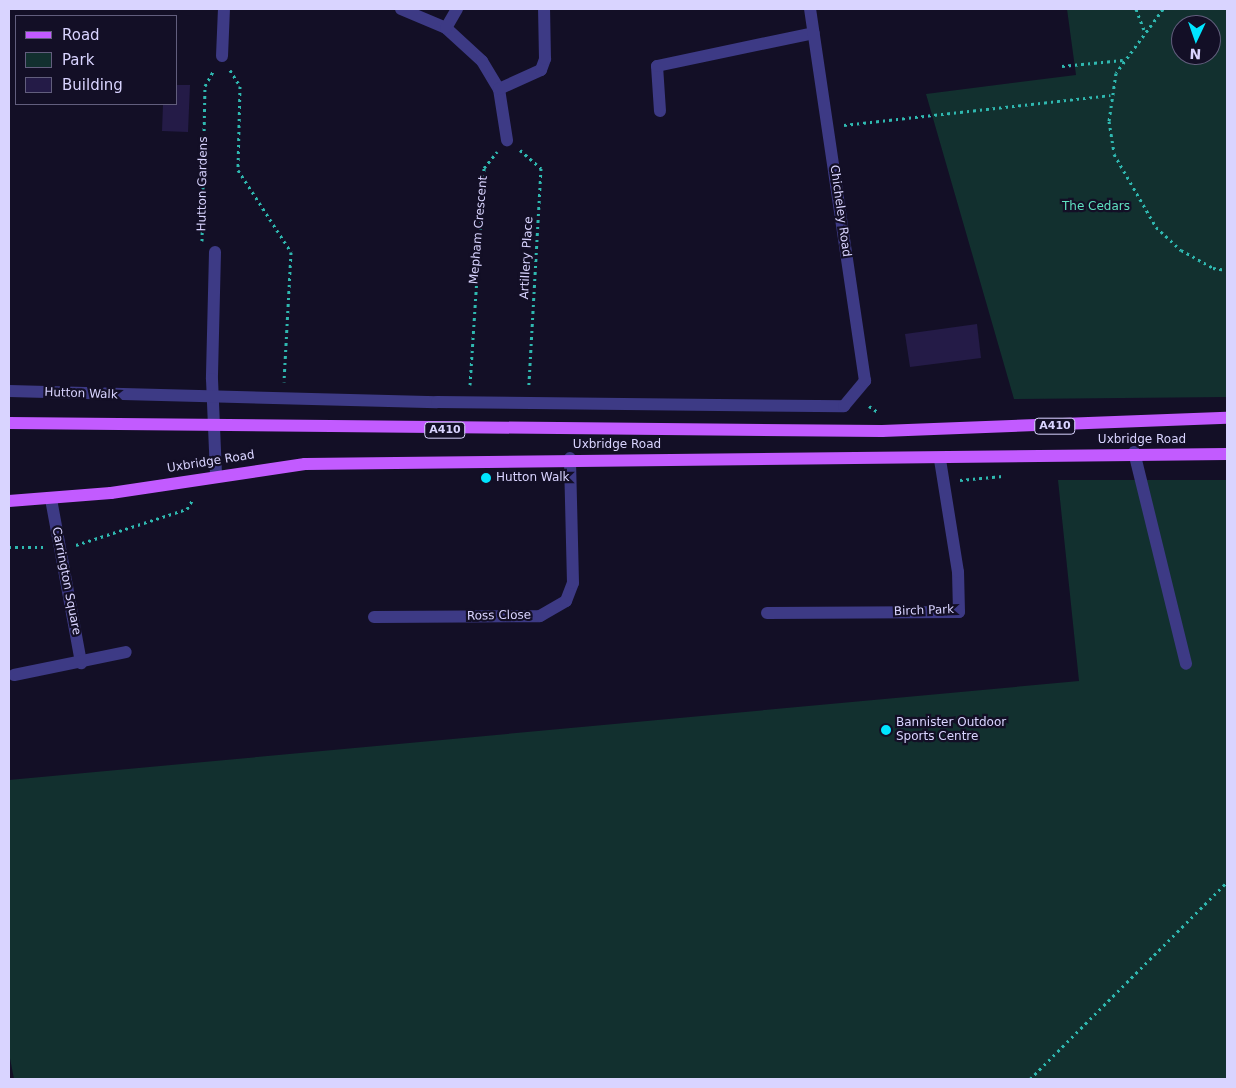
<!DOCTYPE html>
<style>
body{margin:0}
#map{position:relative;width:1236px;height:1088px;overflow:hidden;background:#130f26;font-family:"DejaVu Sans",sans-serif}
div>[style]{position:absolute}
.green>*{inset:0;background:#12302f}
.building>*{inset:0;background:#241b47}
.path>*{height:3px;margin-top:-1.5px;transform-origin:0;background:repeating-linear-gradient(90deg,#2fb8b0 0 2.5px,transparent 0 6.5px)}
.minor>*{height:12px;margin:-6px;padding:0 6px;transform-origin:6px;border-radius:6px;background:#3d3a85}
.major>*{height:12px;margin:-6px;padding:0 6px;transform-origin:6px;border-radius:6px;background:#c25bff}
.dots>*{width:14px;height:14px;translate:-50% -50%;box-sizing:border-box;border:2px solid #130f26;border-radius:50%}
span{translate:-50% -50%;white-space:nowrap;text-align:center;line-height:1.15;-webkit-text-stroke:4.5px #130f26;paint-order:stroke}
.shield-label span{padding:1px 4px;background:#130f26;border:1px solid;border-radius:4px;-webkit-text-stroke-width:0}
.shield-label{font-size:11px;color:#d9d4ff;font-weight:700}
.street-label{font-size:12px;color:#d9d4ff}
.park-label{font-size:12px;color:#5fe0c0}
.poi-label{font-size:12px;color:#d9d4ff}
.left{translate:0 -50%;text-align:left}
.frame{position:absolute;inset:0;border:10px solid #d9d4ff;pointer-events:none}
.legend{position:absolute;left:15px;top:15px;width:162px;height:90px;box-sizing:border-box;background:#130f26;border:1px solid #625e7d;margin:0;padding:6px 9px;list-style:none;font-size:15px;color:#d9d4ff}
.legend li{display:flex;align-items:center;gap:10px;height:25px}
.legend b{width:25px;border:1px solid #625e7d}
.north{position:absolute;left:1171px;top:15px;width:50px;height:50px;box-sizing:border-box;background:#130f26;border:1px solid #625e7d;border-radius:50%;rotate:183deg;font-size:14px;font-weight:700;line-height:20px;text-align:center;color:#d9d4ff}
.north::after{content:'';display:block;margin:auto;width:18px;height:22px;background:#00e5ff;clip-path:polygon(50% 0,100% 100%,50% 72%,0 100%)}
</style>
<div id="map">
<div class="green">
<div style="clip-path:polygon(evenodd,1067px 9px,1227px 9px,1227px 397px,1014px 399px,926px 94px,1076px 75px,1067px 9px,1181px 25px,1211px 25px,1211px 55px,1181px 55px,1181px 25px)"></div>
<div style="clip-path:polygon(1058px 480px,1227px 480px,1227px 1079px,14px 1079px,9px 1053px,9px 780px,1079px 681px)"></div>
</div>
<div class="building">
<div style="clip-path:polygon(176px 85px,190px 85px,188px 132px,162px 131px,163px 104px,176px 104px)"></div>
<div style="clip-path:polygon(977px 324px,981px 358px,910px 367px,905px 334px)"></div>
</div>
<div class="path">
<div style="left:1136px;top:9px;width:22px;rotate:69deg"></div>
<div style="left:1163px;top:9px;width:79px;rotate:126.3deg"></div>
<div style="left:1116px;top:73px;width:49px;rotate:98.3deg"></div>
<div style="left:1109px;top:121px;width:33px;rotate:81deg"></div>
<div style="left:1114px;top:154px;width:84px;rotate:60.1deg"></div>
<div style="left:1156px;top:227px;width:34px;rotate:43deg"></div>
<div style="left:1181px;top:250px;width:37px;rotate:29deg"></div>
<div style="left:1213px;top:268px;width:14px;rotate:8deg"></div>
<div style="left:1062px;top:66px;width:61px;rotate:-5.6deg"></div>
<div style="left:230px;top:70px;width:19px;rotate:58deg"></div>
<div style="left:240px;top:86px;width:84px;rotate:91.4deg"></div>
<div style="left:238px;top:170px;width:98px;rotate:57.1deg"></div>
<div style="left:291px;top:252px;width:130px;rotate:93.1deg"></div>
<div style="left:844px;top:125px;width:268px;rotate:-6.4deg"></div>
<div style="left:520px;top:150px;width:28px;rotate:41deg"></div>
<div style="left:541px;top:168px;width:218px;rotate:93.2deg"></div>
<div style="left:202px;top:241px;width:155px;rotate:-88.9deg"></div>
<div style="left:205px;top:86px;width:18px;rotate:-61deg"></div>
<div style="left:470px;top:385px;width:217px;rotate:-86.3deg"></div>
<div style="left:484px;top:168px;width:21px;rotate:-51deg"></div>
<div style="left:869px;top:406px;width:11px;rotate:34deg"></div>
<div style="left:960px;top:480px;width:43px;rotate:-5.3deg"></div>
<div style="left:76px;top:545px;width:117px;rotate:-18deg"></div>
<div style="left:187px;top:509px;width:12px;rotate:-59deg"></div>
<div style="left:9px;top:547px;width:34px"></div>
<div style="left:1030px;top:1079px;width:279px;rotate:-45deg"></div>
</div>
<div class="minor">
<div style="left:401px;top:9px;width:49px;rotate:22.9deg"></div>
<div style="left:446px;top:28px;width:49px;rotate:42.5deg"></div>
<div style="left:482px;top:61px;width:33px;rotate:59deg"></div>
<div style="left:499px;top:89px;width:52px;rotate:81.1deg"></div>
<div style="left:446px;top:28px;width:22px;rotate:-60deg"></div>
<div style="left:222px;top:56px;width:47px;rotate:-87.6deg"></div>
<div style="left:499px;top:89px;width:46px;rotate:-24.3deg"></div>
<div style="left:541px;top:70px;width:12px;rotate:-70deg"></div>
<div style="left:545px;top:59px;width:50px;rotate:-91.1deg"></div>
<div style="left:660px;top:111px;width:45px;rotate:-93.8deg"></div>
<div style="left:657px;top:66px;width:160px;rotate:-11.9deg"></div>
<div style="left:215px;top:252px;width:127px;rotate:91.4deg"></div>
<div style="left:212px;top:379px;width:95px;rotate:87.6deg"></div>
<div style="left:9px;top:391px;width:428px;rotate:1.5deg"></div>
<div style="left:437px;top:402px;width:407px;rotate:0.6deg"></div>
<div style="left:844px;top:406px;width:33px;rotate:-50deg"></div>
<div style="left:865px;top:381px;width:376px;rotate:-98.4deg"></div>
<div style="left:1134px;top:452px;width:218px;rotate:76.2deg"></div>
<div style="left:51px;top:499px;width:167px;rotate:79.6deg"></div>
<div style="left:767px;top:613px;width:192px;rotate:-0.3deg"></div>
<div style="left:959px;top:612px;width:40px;rotate:-91.4deg"></div>
<div style="left:958px;top:572px;width:114px;rotate:-99.1deg"></div>
<div style="left:374px;top:617px;width:166px;rotate:-0.3deg"></div>
<div style="left:540px;top:616px;width:30px;rotate:-30deg"></div>
<div style="left:566px;top:601px;width:19px;rotate:-69deg"></div>
<div style="left:573px;top:583px;width:125px;rotate:-91.4deg"></div>
<div style="left:14px;top:675px;width:114px;rotate:-11.6deg"></div>
</div>
<div class="major">
<div style="left:9px;top:423px;width:873px;rotate:0.53deg"></div>
<div style="left:882px;top:431px;width:345px;rotate:-2.2deg"></div>
<div style="left:9px;top:501px;width:102px;rotate:-4.5deg"></div>
<div style="left:111px;top:493px;width:196px;rotate:-8.5deg"></div>
<div style="left:305px;top:464px;width:922px;rotate:-0.62deg"></div>
</div>
<div class="dots">
<div style="left:486px;top:478px;background:#00e5ff"></div>
<div style="left:886px;top:730px;background:#00e5ff"></div>
</div>
<div class="shield-label">
<span style="left:1055px;top:426px">A410</span>
<span style="left:445px;top:430px">A410</span>
</div>
<div class="street-label">
<span style="left:203px;top:184px;rotate:-89deg">Hutton Gardens</span>
<span style="left:840px;top:211px;rotate:82deg">Chicheley Road</span>
<span style="left:479px;top:230px;rotate:-85deg">Mepham Crescent</span>
<span style="left:527px;top:258px;rotate:-87deg">Artillery Place</span>
<span style="left:81px;top:394px;rotate:2deg">Hutton Walk</span>
<span style="left:1142px;top:440px">Uxbridge Road</span>
<span style="left:617px;top:445px">Uxbridge Road</span>
<span style="left:211px;top:462px;rotate:-9deg">Uxbridge Road</span>
<span style="left:66px;top:581px;rotate:79deg">Carrington Square</span>
<span style="left:924px;top:611px;rotate:-2deg">Birch Park</span>
<span style="left:499px;top:616px;rotate:-1deg">Ross Close</span>
</div>
<div class="park-label">
<span style="left:1096px;top:207px">The Cedars</span>
</div>
<div class="poi-label">
<span class="left" style="left:496px;top:478px">Hutton Walk</span>
<span class="left" style="left:896px;top:730px">Bannister Outdoor<br>Sports Centre</span>
</div>
<div class="frame"></div>
<ul class="legend">
<li><b style="height:6px;background:#c25bff"></b>Road</li>
<li><b style="height:14px;background:#12302f"></b>Park</li>
<li><b style="height:14px;background:#241b47"></b>Building</li>
</ul>
<div class="north">N</div>
</div>
